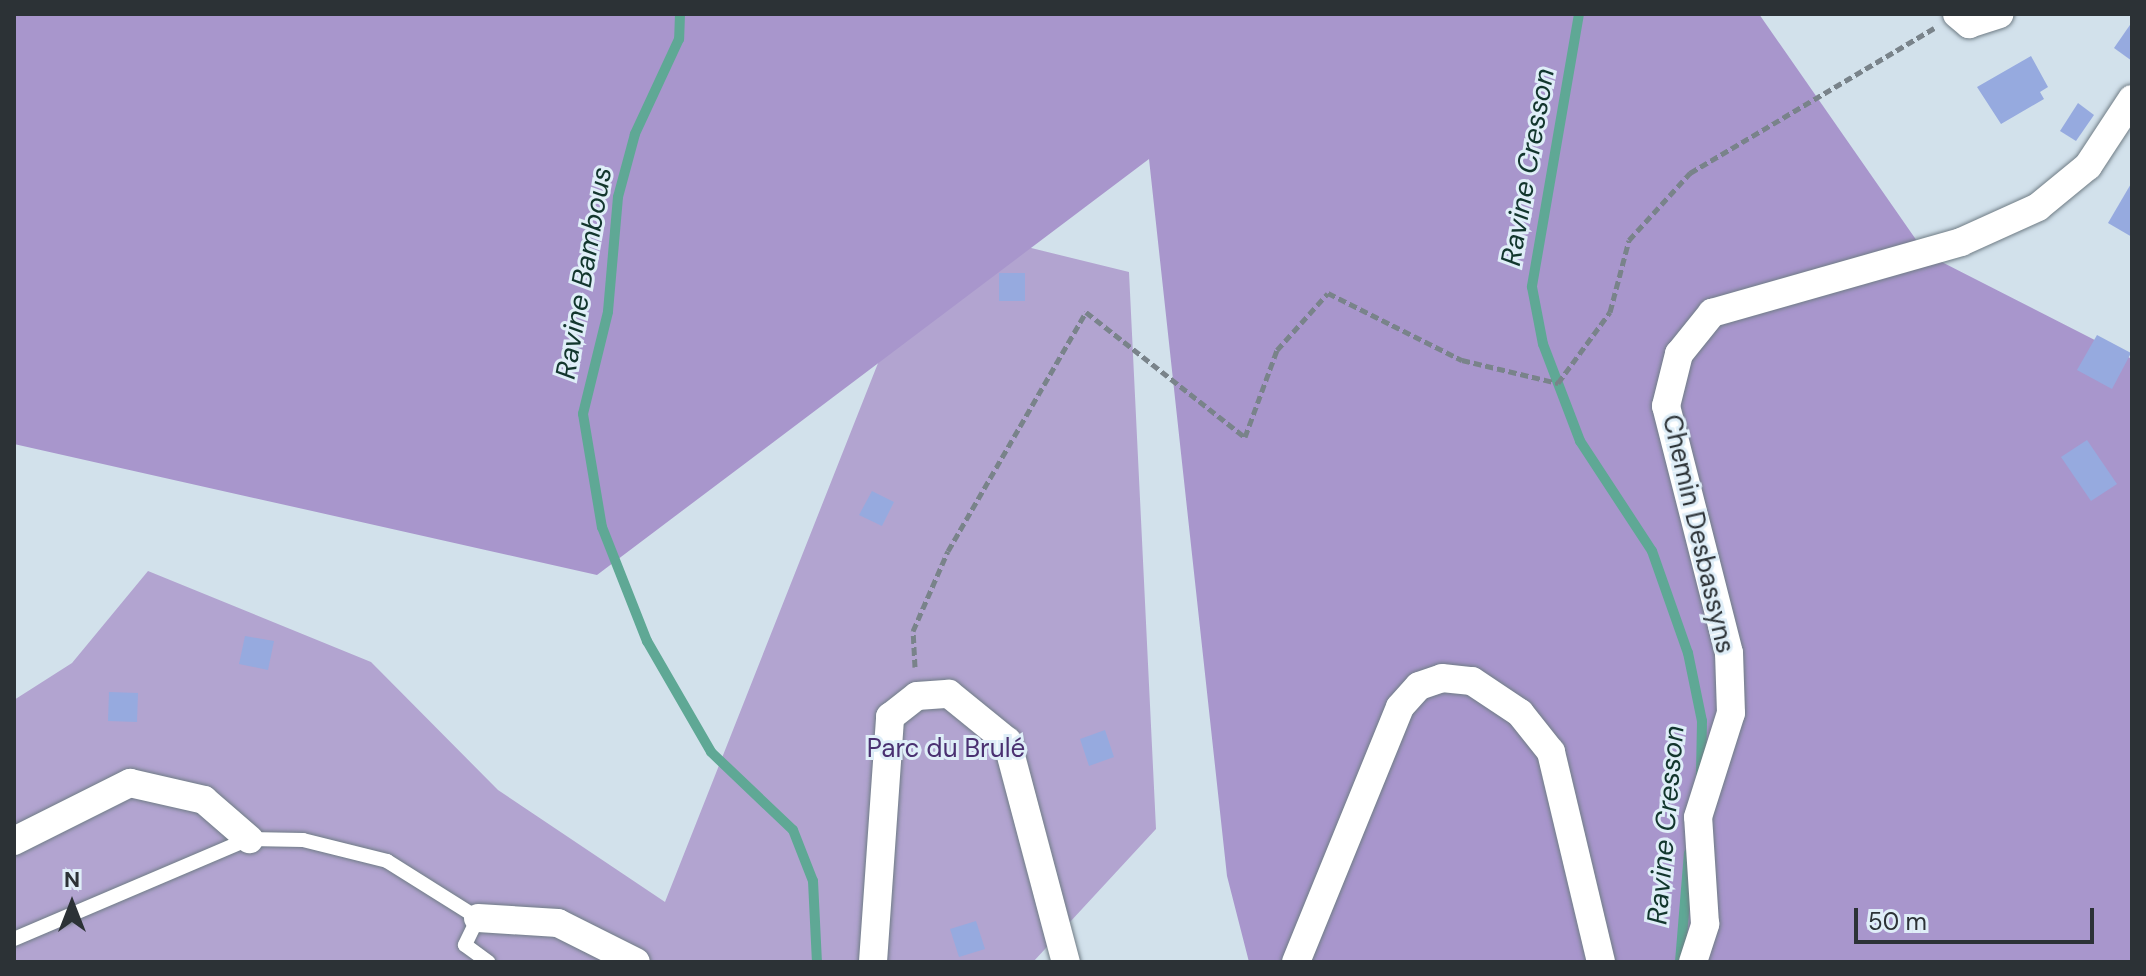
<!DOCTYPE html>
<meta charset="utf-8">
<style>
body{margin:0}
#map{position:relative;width:2146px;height:976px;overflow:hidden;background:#d2e1eb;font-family:"DM Sans",sans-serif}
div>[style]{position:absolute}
.green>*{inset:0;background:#b2a4d0}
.forest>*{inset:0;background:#a896cc}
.stream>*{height:10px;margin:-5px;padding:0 5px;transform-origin:5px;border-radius:5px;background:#5fa895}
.building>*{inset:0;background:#96aadf}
.path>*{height:5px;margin-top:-2.5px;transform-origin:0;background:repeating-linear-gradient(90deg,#79838a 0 8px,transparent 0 12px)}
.roads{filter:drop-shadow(0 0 2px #6f7c85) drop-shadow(0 0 2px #6f7c85)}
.service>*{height:14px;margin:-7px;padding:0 7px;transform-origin:7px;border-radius:7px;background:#fff}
.minor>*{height:28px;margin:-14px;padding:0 14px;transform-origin:14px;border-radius:14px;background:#fff}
span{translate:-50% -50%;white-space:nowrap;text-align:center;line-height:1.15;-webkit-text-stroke:6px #dfeef8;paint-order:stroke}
.street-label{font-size:26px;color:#2c3236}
.park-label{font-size:26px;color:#4a3071}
.water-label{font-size:28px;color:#12362d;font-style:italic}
.frame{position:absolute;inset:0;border:16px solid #2c3236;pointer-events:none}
.north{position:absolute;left:32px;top:864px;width:80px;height:80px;-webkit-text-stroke:6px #dfeef8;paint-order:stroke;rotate:0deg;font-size:22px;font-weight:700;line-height:32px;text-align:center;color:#2c3236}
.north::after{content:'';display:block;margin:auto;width:28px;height:36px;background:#2c3236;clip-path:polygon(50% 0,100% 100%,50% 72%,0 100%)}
.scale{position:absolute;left:1854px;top:908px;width:240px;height:36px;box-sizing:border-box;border:4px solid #2c3236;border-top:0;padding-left:10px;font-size:24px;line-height:28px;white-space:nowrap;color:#2c3236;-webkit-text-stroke:6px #dfeef8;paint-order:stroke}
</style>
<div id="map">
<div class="green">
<div style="clip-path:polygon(933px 224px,1129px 272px,1156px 829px,1033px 962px,14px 962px,14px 700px,72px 663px,148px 571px,371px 662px,498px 790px,665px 902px)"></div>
</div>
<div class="forest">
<div style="clip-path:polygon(14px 14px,1759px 14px,1926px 254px,2132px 359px,2132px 962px,1249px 962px,1227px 876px,1149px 159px,597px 575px,14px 444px)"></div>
</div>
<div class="stream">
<div style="left:680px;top:14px;width:25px;rotate:92deg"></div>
<div style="left:679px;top:39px;width:105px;rotate:114.9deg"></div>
<div style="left:635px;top:134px;width:65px;rotate:105.1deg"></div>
<div style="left:618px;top:197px;width:115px;rotate:95deg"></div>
<div style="left:608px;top:312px;width:105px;rotate:103.8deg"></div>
<div style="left:583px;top:414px;width:115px;rotate:80.5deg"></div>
<div style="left:602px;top:527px;width:123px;rotate:68.5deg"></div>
<div style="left:647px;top:641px;width:128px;rotate:60deg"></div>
<div style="left:711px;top:752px;width:113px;rotate:43.6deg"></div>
<div style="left:793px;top:830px;width:55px;rotate:68.6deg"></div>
<div style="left:813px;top:881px;width:81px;rotate:87.2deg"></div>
<div style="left:1579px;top:14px;width:277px;rotate:99.8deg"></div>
<div style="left:1532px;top:287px;width:58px;rotate:79.1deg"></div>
<div style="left:1543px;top:344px;width:104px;rotate:69.1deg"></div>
<div style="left:1580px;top:441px;width:131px;rotate:56.8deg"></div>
<div style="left:1652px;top:551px;width:108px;rotate:70.6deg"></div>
<div style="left:1688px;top:653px;width:69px;rotate:78.4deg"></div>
<div style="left:1702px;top:721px;width:53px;rotate:91.1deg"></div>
<div style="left:1680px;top:962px;width:109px;rotate:-85.3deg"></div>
</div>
<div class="building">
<div style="clip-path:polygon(2132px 22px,2132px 61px,2114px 48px)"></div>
<div style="clip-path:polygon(2031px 56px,2048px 87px,2040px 92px,2044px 99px,2001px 124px,1977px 87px)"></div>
<div style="clip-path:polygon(2078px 103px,2094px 115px,2076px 141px,2060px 131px)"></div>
<div style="clip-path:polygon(2132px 182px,2132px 237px,2108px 223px)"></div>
<div style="clip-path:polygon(999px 273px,1025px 273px,1025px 301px,999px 301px)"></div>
<div style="clip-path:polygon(2097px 335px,2131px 353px,2112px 389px,2077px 370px)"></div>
<div style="clip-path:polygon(2087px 440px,2117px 484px,2091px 501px,2061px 457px)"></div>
<div style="clip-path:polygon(872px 491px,894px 502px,882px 526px,859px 515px)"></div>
<div style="clip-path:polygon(245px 636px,274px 641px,268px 670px,239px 664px)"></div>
<div style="clip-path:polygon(109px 692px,138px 693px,137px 722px,108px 721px)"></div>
<div style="clip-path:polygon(1105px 730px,1114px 757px,1089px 766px,1080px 739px)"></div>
<div style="clip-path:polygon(976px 921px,985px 949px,959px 957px,950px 929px)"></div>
</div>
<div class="path">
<div style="left:915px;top:667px;width:36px;rotate:-93deg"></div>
<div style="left:913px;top:631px;width:87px;rotate:-66.4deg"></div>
<div style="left:948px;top:551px;width:276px;rotate:-60deg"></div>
<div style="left:1086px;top:312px;width:202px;rotate:38.2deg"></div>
<div style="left:1245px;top:437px;width:93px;rotate:-69.8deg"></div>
<div style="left:1277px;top:350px;width:76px;rotate:-48.2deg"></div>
<div style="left:1328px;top:293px;width:150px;rotate:26.6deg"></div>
<div style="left:1462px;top:360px;width:99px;rotate:13.5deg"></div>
<div style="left:1558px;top:383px;width:88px;rotate:-53.8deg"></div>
<div style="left:1610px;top:312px;width:74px;rotate:-75.2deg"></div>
<div style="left:1629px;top:240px;width:91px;rotate:-47.7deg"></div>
<div style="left:1690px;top:173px;width:284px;rotate:-30.7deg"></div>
</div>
<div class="roads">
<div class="service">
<div style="left:14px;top:939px;width:255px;rotate:-23.1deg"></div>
<div style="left:249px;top:839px;width:54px;rotate:1.1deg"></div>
<div style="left:303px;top:840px;width:87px;rotate:14deg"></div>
<div style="left:387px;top:861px;width:107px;rotate:32.1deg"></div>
<div style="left:478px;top:918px;width:30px;rotate:116deg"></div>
<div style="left:465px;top:945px;width:29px;rotate:36deg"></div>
</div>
<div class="minor">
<div style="left:1957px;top:14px;width:16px;rotate:40deg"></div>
<div style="left:1969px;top:24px;width:32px;rotate:-18deg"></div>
<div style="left:14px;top:841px;width:130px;rotate:-26.6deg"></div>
<div style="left:130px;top:783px;width:76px;rotate:12.9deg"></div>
<div style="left:204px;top:800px;width:60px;rotate:40.9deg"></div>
<div style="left:478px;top:918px;width:80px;rotate:3.6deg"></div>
<div style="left:558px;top:923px;width:87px;rotate:26.6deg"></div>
<div style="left:873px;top:962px;width:246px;rotate:-86deg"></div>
<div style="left:890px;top:717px;width:34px;rotate:-38deg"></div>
<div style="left:917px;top:696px;width:32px;rotate:-4deg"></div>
<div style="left:949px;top:694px;width:75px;rotate:39deg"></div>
<div style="left:1007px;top:741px;width:229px;rotate:75.1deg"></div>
<div style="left:1296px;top:962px;width:275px;rotate:-67.8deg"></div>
<div style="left:1400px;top:707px;width:28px;rotate:-48deg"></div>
<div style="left:1419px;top:686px;width:24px;rotate:-19deg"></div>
<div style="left:1442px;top:678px;width:30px;rotate:6deg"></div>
<div style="left:1472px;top:681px;width:58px;rotate:33.7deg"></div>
<div style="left:1520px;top:713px;width:50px;rotate:51.5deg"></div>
<div style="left:1551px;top:752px;width:216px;rotate:76.6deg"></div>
<div style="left:1693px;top:962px;width:40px;rotate:-72deg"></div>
<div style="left:1705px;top:924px;width:107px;rotate:-93.7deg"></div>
<div style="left:1698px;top:817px;width:109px;rotate:-72.4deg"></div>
<div style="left:1731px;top:713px;width:60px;rotate:-91.9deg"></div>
<div style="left:1729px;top:653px;width:255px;rotate:-104.3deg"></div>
<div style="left:1666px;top:406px;width:54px;rotate:-76deg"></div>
<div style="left:1679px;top:354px;width:53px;rotate:-51.2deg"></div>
<div style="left:1712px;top:313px;width:259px;rotate:-15.9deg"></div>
<div style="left:1961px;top:242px;width:85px;rotate:-24.4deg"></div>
<div style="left:2038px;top:207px;width:65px;rotate:-39.4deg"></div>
<div style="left:2088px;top:166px;width:80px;rotate:-56.7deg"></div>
</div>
</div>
<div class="street-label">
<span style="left:1698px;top:534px;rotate:77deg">Chemin Desbassyns</span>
</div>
<div class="park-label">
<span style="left:946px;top:749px">Parc du Brulé</span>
</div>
<div class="water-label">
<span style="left:1528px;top:167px;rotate:-80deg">Ravine Cresson</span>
<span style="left:584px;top:273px;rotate:-80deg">Ravine Bambous</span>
<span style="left:1666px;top:825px;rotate:-85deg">Ravine Cresson</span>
</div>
<div class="frame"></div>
<div class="north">N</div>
<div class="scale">50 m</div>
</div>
